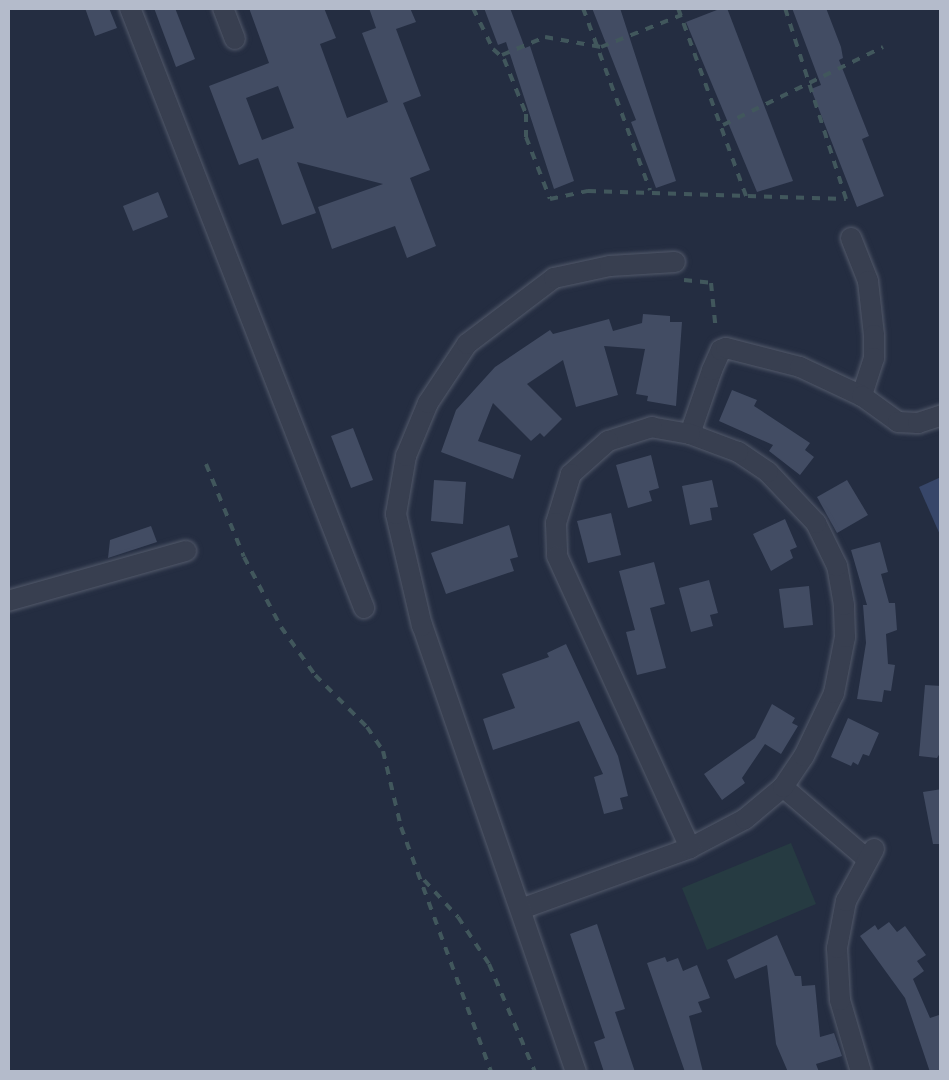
<!DOCTYPE html>
<style>
body{margin:0}
#map{position:relative;width:949px;height:1080px;overflow:hidden;background:#242d41;font-family:"Fira Sans",sans-serif}
div>[style]{position:absolute}
.green>*{inset:0;background:#263b42}
.water>*{inset:0;background:#374669}
.building>*{inset:0;background:#424c63}
.path>*{height:4px;margin-top:-2px;transform-origin:0;background:repeating-linear-gradient(90deg,#41575c 0 8px,transparent 0 16px)}
.roads{filter:drop-shadow(0 0 2px #535a6b) drop-shadow(0 0 2px #535a6b)}
.minor>*{height:20px;margin:-10px;padding:0 10px;transform-origin:10px;border-radius:10px;background:#383f50}
span{translate:-50% -50%;white-space:nowrap;text-align:center;line-height:1.15;-webkit-text-stroke:10px #1d2436;paint-order:stroke}
.frame{position:absolute;inset:0;border:10px solid #b4bbcb;pointer-events:none}
</style>
<div id="map">
<div class="green">
<div style="clip-path:polygon(791px 843px,816px 904px,707px 950px,682px 888px)"></div>
</div>
<div class="water">
<div style="clip-path:polygon(941px 477px,941px 537px,919px 487px)"></div>
</div>
<div class="building">
<div style="clip-path:polygon(85px 8px,109px 8px,117px 28px,95px 36px)"></div>
<div style="clip-path:polygon(154px 8px,175px 8px,195px 59px,176px 67px)"></div>
<div style="clip-path:polygon(evenodd,249px 8px,324px 8px,336px 38px,320px 44px,347px 118px,388px 102px,362px 33px,376px 28px,369px 8px,410px 8px,416px 22px,396px 29px,421px 96px,403px 103px,430px 170px,410px 178px,436px 246px,407px 258px,395px 226px,332px 249px,318px 207px,383px 184px,297px 162px,316px 213px,282px 225px,258px 158px,239px 165px,209px 86px,269px 63px,249px 8px,278px 86px,294px 128px,262px 140px,246px 98px,278px 86px)"></div>
<div style="clip-path:polygon(484px 8px,510px 8px,525px 48px,530px 46px,574px 181px,554px 189px,506px 42px,498px 45px)"></div>
<div style="clip-path:polygon(592px 8px,620px 8px,676px 181px,656px 188px,631px 122px,636px 120px)"></div>
<div style="clip-path:polygon(722px 8px,727px 8px,793px 181px,757px 192px,686px 22px)"></div>
<div style="clip-path:polygon(792px 8px,826px 8px,841px 47px,843px 58px,839px 60px,869px 136px,862px 139px,884px 196px,857px 207px,811px 89px,821px 85px)"></div>
<div style="clip-path:polygon(158px 192px,168px 217px,133px 231px,123px 206px)"></div>
<div style="clip-path:polygon(643px 314px,670px 316px,670px 322px,682px 322px,676px 406px,647px 401px,648px 396px,636px 394px,645px 349px,604px 346px,618px 395px,576px 407px,563px 360px,527px 384px,562px 419px,544px 437px,540px 433px,531px 441px,493px 403px,478px 441px,521px 455px,513px 479px,441px 452px,456px 410px,495px 367px,550px 330px,553px 334px,609px 319px,613px 331px,642px 323px)"></div>
<div style="clip-path:polygon(732px 390px,757px 400px,754px 406px,810px 443px,805px 450px,814px 457px,800px 475px,769px 451px,773px 445px,719px 421px)"></div>
<div style="clip-path:polygon(353px 428px,373px 480px,351px 488px,331px 436px)"></div>
<div style="clip-path:polygon(651px 455px,659px 488px,649px 491px,652px 501px,628px 508px,616px 465px)"></div>
<div style="clip-path:polygon(434px 480px,466px 482px,463px 524px,431px 521px)"></div>
<div style="clip-path:polygon(712px 480px,718px 507px,710px 508px,712px 520px,690px 525px,682px 486px)"></div>
<div style="clip-path:polygon(847px 480px,868px 515px,837px 533px,817px 497px)"></div>
<div style="clip-path:polygon(611px 513px,621px 555px,588px 563px,577px 521px)"></div>
<div style="clip-path:polygon(785px 519px,797px 547px,790px 550px,793px 558px,771px 571px,753px 534px)"></div>
<div style="clip-path:polygon(509px 525px,518px 557px,510px 559px,514px 571px,446px 594px,431px 553px)"></div>
<div style="clip-path:polygon(151px 526px,157px 542px,108px 558px,110px 540px)"></div>
<div style="clip-path:polygon(880px 542px,888px 572px,881px 574px,889px 603px,895px 603px,897px 630px,886px 634px,888px 664px,895px 665px,891px 691px,884px 690px,882px 702px,857px 699px,866px 643px,863px 605px,867px 605px,851px 550px)"></div>
<div style="clip-path:polygon(654px 562px,665px 604px,650px 608px,666px 668px,637px 675px,626px 632px,635px 630px,619px 571px)"></div>
<div style="clip-path:polygon(709px 580px,718px 613px,710px 615px,713px 626px,691px 632px,679px 588px)"></div>
<div style="clip-path:polygon(809px 586px,813px 625px,784px 628px,779px 589px)"></div>
<div style="clip-path:polygon(566px 644px,618px 756px,628px 796px,620px 798px,623px 809px,604px 814px,594px 777px,603px 774px,579px 721px,493px 750px,483px 719px,515px 708px,502px 674px,549px 657px,547px 653px)"></div>
<div style="clip-path:polygon(925px 685px,942px 686px,942px 750px,937px 758px,919px 756px)"></div>
<div style="clip-path:polygon(772px 704px,795px 718px,792px 723px,798px 726px,781px 754px,765px 744px,742px 778px,745px 783px,722px 800px,704px 774px,755px 738px)"></div>
<div style="clip-path:polygon(848px 718px,879px 733px,869px 756px,863px 754px,858px 765px,853px 762px,851px 766px,831px 757px)"></div>
<div style="clip-path:polygon(942px 789px,942px 844px,933px 844px,923px 792px)"></div>
<div style="clip-path:polygon(889px 922px,897px 932px,905px 926px,926px 955px,917px 961px,924px 971px,913px 979px,930px 1018px,942px 1014px,942px 1072px,930px 1072px,905px 998px,860px 936px,875px 925px,878px 930px)"></div>
<div style="clip-path:polygon(597px 924px,625px 1009px,615px 1012px,635px 1072px,604px 1072px,594px 1042px,605px 1038px,570px 934px)"></div>
<div style="clip-path:polygon(777px 935px,795px 976px,801px 976px,802px 986px,815px 985px,820px 1037px,834px 1033px,842px 1056px,816px 1064px,819px 1072px,788px 1072px,776px 1044px,767px 965px,735px 979px,727px 960px)"></div>
<div style="clip-path:polygon(665px 957px,667px 962px,678px 958px,683px 971px,697px 965px,710px 998px,698px 1002px,702px 1012px,689px 1016px,703px 1072px,685px 1072px,647px 963px)"></div>
</div>
<div class="path">
<div style="left:473px;top:8px;width:46px;rotate:64deg"></div>
<div style="left:493px;top:49px;width:15px;rotate:42deg"></div>
<div style="left:504px;top:59px;width:59px;rotate:68.2deg"></div>
<div style="left:526px;top:114px;width:23px;rotate:90deg"></div>
<div style="left:526px;top:137px;width:66px;rotate:68.8deg"></div>
<div style="left:550px;top:199px;width:39px;rotate:-12deg"></div>
<div style="left:588px;top:191px;width:258px;rotate:1.8deg"></div>
<div style="left:846px;top:199px;width:201px;rotate:-107.7deg"></div>
<div style="left:583px;top:8px;width:194px;rotate:69.8deg"></div>
<div style="left:678px;top:8px;width:200px;rotate:70.1deg"></div>
<div style="left:502px;top:55px;width:47px;rotate:-22.7deg"></div>
<div style="left:545px;top:37px;width:57px;rotate:10.1deg"></div>
<div style="left:601px;top:47px;width:87px;rotate:-21.6deg"></div>
<div style="left:723px;top:125px;width:178px;rotate:-26deg"></div>
<div style="left:684px;top:280px;width:27px;rotate:6deg"></div>
<div style="left:711px;top:283px;width:48px;rotate:84.1deg"></div>
<div style="left:206px;top:464px;width:100px;rotate:67.8deg"></div>
<div style="left:244px;top:557px;width:79px;rotate:62.1deg"></div>
<div style="left:281px;top:627px;width:59px;rotate:54.7deg"></div>
<div style="left:315px;top:675px;width:74px;rotate:45deg"></div>
<div style="left:367px;top:727px;width:29px;rotate:56deg"></div>
<div style="left:383px;top:751px;width:78px;rotate:76.7deg"></div>
<div style="left:401px;top:827px;width:261px;rotate:69.8deg"></div>
<div style="left:424px;top:880px;width:50px;rotate:47.4deg"></div>
<div style="left:458px;top:917px;width:56px;rotate:56.6deg"></div>
<div style="left:489px;top:964px;width:117px;rotate:66.9deg"></div>
</div>
<div class="roads">
<div class="minor">
<div style="left:130px;top:8px;width:644px;rotate:68.69deg"></div>
<div style="left:223px;top:8px;width:33px;rotate:69deg"></div>
<div style="left:851px;top:238px;width:46px;rotate:68.4deg"></div>
<div style="left:868px;top:281px;width:54px;rotate:83.7deg"></div>
<div style="left:874px;top:335px;width:23px;rotate:90deg"></div>
<div style="left:874px;top:358px;width:40px;rotate:108deg"></div>
<div style="left:690px;top:434px;width:68px;rotate:-71deg"></div>
<div style="left:712px;top:370px;width:22px;rotate:-66deg"></div>
<div style="left:721px;top:350px;width:5px;rotate:-22deg"></div>
<div style="left:726px;top:348px;width:76px;rotate:14.4deg"></div>
<div style="left:800px;top:367px;width:68px;rotate:25.1deg"></div>
<div style="left:862px;top:396px;width:44px;rotate:35.8deg"></div>
<div style="left:898px;top:422px;width:20px;rotate:3deg"></div>
<div style="left:918px;top:423px;width:25px;rotate:-18deg"></div>
<div style="left:8px;top:601px;width:185px;rotate:-15.7deg"></div>
<div style="left:783px;top:787px;width:111px;rotate:40.6deg"></div>
<div style="left:521px;top:909px;width:180px;rotate:-19.8deg"></div>
<div style="left:690px;top:848px;width:62px;rotate:-27.8deg"></div>
<div style="left:745px;top:819px;width:50px;rotate:-40.1deg"></div>
<div style="left:783px;top:787px;width:37px;rotate:-56deg"></div>
<div style="left:804px;top:756px;width:70px;rotate:-64.5deg"></div>
<div style="left:834px;top:693px;width:57px;rotate:-78.9deg"></div>
<div style="left:845px;top:637px;width:32px;rotate:-92deg"></div>
<div style="left:844px;top:605px;width:40px;rotate:-100deg"></div>
<div style="left:837px;top:566px;width:48px;rotate:-116deg"></div>
<div style="left:816px;top:523px;width:70px;rotate:-133.3deg"></div>
<div style="left:768px;top:472px;width:36px;rotate:-146deg"></div>
<div style="left:738px;top:452px;width:51px;rotate:-159.4deg"></div>
<div style="left:690px;top:434px;width:39px;rotate:-170deg"></div>
<div style="left:652px;top:427px;width:46px;rotate:162.3deg"></div>
<div style="left:608px;top:441px;width:50px;rotate:138.3deg"></div>
<div style="left:571px;top:474px;width:51px;rotate:107deg"></div>
<div style="left:556px;top:523px;width:33px;rotate:88deg"></div>
<div style="left:557px;top:556px;width:321px;rotate:65.5deg"></div>
<div style="left:576px;top:1072px;width:472px;rotate:-109deg"></div>
<div style="left:422px;top:626px;width:115px;rotate:-103.1deg"></div>
<div style="left:396px;top:514px;width:59px;rotate:-80.2deg"></div>
<div style="left:406px;top:456px;width:57px;rotate:-67.5deg"></div>
<div style="left:428px;top:403px;width:71px;rotate:-56.5deg"></div>
<div style="left:467px;top:344px;width:109px;rotate:-37.2deg"></div>
<div style="left:554px;top:278px;width:57px;rotate:-12.1deg"></div>
<div style="left:610px;top:266px;width:65px;rotate:-3.5deg"></div>
<div style="left:861px;top:1072px;width:75px;rotate:-106.3deg"></div>
<div style="left:840px;top:1000px;width:52px;rotate:-93.3deg"></div>
<div style="left:837px;top:948px;width:48px;rotate:-79.2deg"></div>
<div style="left:846px;top:901px;width:59px;rotate:-61.7deg"></div>
</div>
</div>
<div class="frame"></div>
</div>
